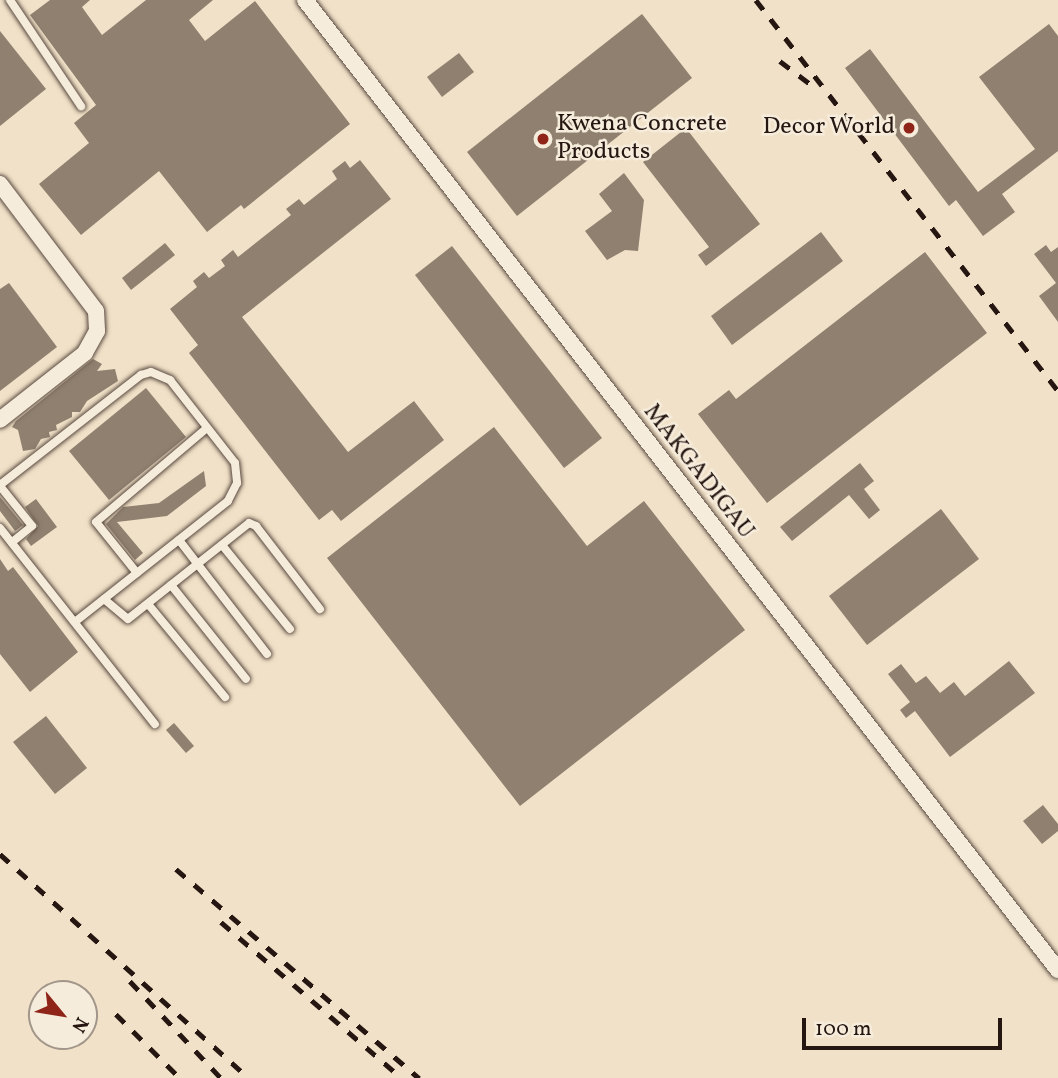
<!DOCTYPE html>
<style>
body{margin:0}
#map{position:relative;width:1058px;height:1078px;overflow:hidden;background:#f1e1c8;font-family:Vollkorn,serif}
div>[style]{position:absolute}
.building>*{inset:0;background:#8f8070}
.roads{filter:drop-shadow(0 0 2px #58493f) drop-shadow(0 0 2px #58493f)}
.lane>*{height:8px;margin:-4px;padding:0 4px;transform-origin:4px;border-radius:4px;background:#f6ecdb}
.street>*{height:16px;margin:-8px;padding:0 8px;transform-origin:8px;border-radius:8px;background:#f6ecdb}
.rail>*{height:4.5px;margin-top:-2.25px;transform-origin:0;background:repeating-linear-gradient(90deg,#251611 0 12px,transparent 0 24px)}
.dots>*{width:19px;height:19px;translate:-50% -50%;box-sizing:border-box;border:4px solid #f6ecdb;border-radius:50%}
span{translate:-50% -50%;white-space:nowrap;text-align:center;line-height:1.15;-webkit-text-stroke:5px #f6ecdb;paint-order:stroke}
.poi-label{font-size:24px;color:#251611}
.left{translate:0 -50%;text-align:left}
.right{translate:-100% -50%;text-align:right}
.street-label{font-size:24px;color:#251611}
.north{position:absolute;left:28px;top:980px;width:70px;height:70px;box-sizing:border-box;background:#f6ecdb;border:2px solid #a2968a;border-radius:50%;rotate:120deg;font-size:19px;font-weight:700;line-height:28px;text-align:center;color:#251611}
.north::after{content:'';display:block;margin:auto;width:24px;height:32px;background:#8f2418;clip-path:polygon(50% 0,100% 100%,50% 72%,0 100%)}
.scale{position:absolute;left:802px;top:1018px;width:200px;height:32px;box-sizing:border-box;border:4px solid #251611;border-top:0;padding-left:9px;font-size:21px;line-height:24px;white-space:nowrap;color:#251611;-webkit-text-stroke:5px #f6ecdb;paint-order:stroke}
</style>
<div id="map">
<div class="building">
<div style="clip-path:polygon(50px 0,90px 0,82px 7px,102px 35px,146px 0,213px 0,189px 20px,205px 41px,255px 1px,350px 124px,244px 209px,241px 205px,207px 232px,159px 171px,81px 235px,39px 184px,89px 143px,74px 123px,96px 105px,30px 15px)"></div>
<div style="clip-path:polygon(642px 14px,692px 78px,517px 216px,467px 152px)"></div>
<div style="clip-path:polygon(1049px 24px,1058px 36px,1058px 151px,1002px 194px,1015px 212px,983px 236px,956px 200px,949px 206px,845px 68px,870px 49px,978px 192px,1035px 149px,979px 77px)"></div>
<div style="clip-path:polygon(0 31px,46px 89px,0 126px)"></div>
<div style="clip-path:polygon(459px 53px,474px 72px,442px 97px,427px 77px)"></div>
<div style="clip-path:polygon(686px 128px,760px 224px,706px 266px,698px 255px,709px 247px,643px 162px)"></div>
<div style="clip-path:polygon(360px 160px,391px 199px,242px 317px,348px 452px,414px 401px,444px 440px,341px 521px,332px 510px,319px 520px,189px 353px,198px 345px,170px 309px,197px 287px,193px 281px,204px 272px,209px 278px,225px 266px,221px 260px,233px 250px,238px 257px,291px 215px,286px 209px,299px 199px,304px 205px,337px 179px,332px 171px,345px 161px,350px 168px)"></div>
<div style="clip-path:polygon(624px 173px,644px 200px,638px 251px,625px 250px,607px 260px,585px 231px,612px 211px,599px 194px)"></div>
<div style="clip-path:polygon(821px 232px,843px 261px,732px 345px,711px 316px)"></div>
<div style="clip-path:polygon(165px 243px,175px 255px,131px 290px,122px 278px)"></div>
<div style="clip-path:polygon(1046px 245px,1051px 252px,1058px 247px,1058px 322px,1039px 296px,1056px 283px,1034px 254px)"></div>
<div style="clip-path:polygon(452px 246px,602px 438px,564px 468px,415px 275px)"></div>
<div style="clip-path:polygon(925px 252px,987px 333px,767px 503px,698px 414px,729px 390px,736px 399px)"></div>
<div style="clip-path:polygon(9px 283px,57px 347px,0 391px,0 289px)"></div>
<div style="clip-path:polygon(93px 359px,102px 364px,97px 371px,115px 369px,118px 381px,87px 401px,80px 412px,72px 412px,72px 417px,56px 425px,57px 430px,49px 432px,50px 437px,41px 439px,35px 449px,23px 451px,18px 430px,12px 427px,16px 421px)"></div>
<div style="clip-path:polygon(146px 388px,186px 437px,109px 500px,69px 451px)"></div>
<div style="clip-path:polygon(494px 427px,587px 546px,644px 501px,745px 630px,520px 806px,327px 558px)"></div>
<div style="clip-path:polygon(860px 463px,874px 481px,864px 489px,880px 510px,869px 519px,849px 495px,792px 541px,780px 527px)"></div>
<div style="clip-path:polygon(204px 471px,206px 486px,167px 516px,117px 522px,143px 553px,135px 560px,106px 524px,123px 507px,159px 503px)"></div>
<div style="clip-path:polygon(0 497px,23px 525px,15px 531px,0 511px)"></div>
<div style="clip-path:polygon(36px 499px,57px 527px,31px 546px,26px 539px,38px 526px,25px 507px)"></div>
<div style="clip-path:polygon(941px 509px,979px 559px,867px 645px,829px 596px)"></div>
<div style="clip-path:polygon(0 559px,8px 571px,13px 567px,78px 652px,30px 692px,0 654px)"></div>
<div style="clip-path:polygon(1009px 661px,1035px 693px,950px 757px,915px 711px,906px 718px,900px 710px,910px 702px,888px 674px,901px 664px,916px 683px,926px 676px,940px 693px,954px 682px,965px 696px)"></div>
<div style="clip-path:polygon(46px 716px,87px 768px,55px 794px,13px 742px)"></div>
<div style="clip-path:polygon(174px 723px,194px 746px,186px 753px,166px 730px)"></div>
<div style="clip-path:polygon(1043px 805px,1058px 824px,1058px 831px,1042px 844px,1023px 821px)"></div>
</div>
<div class="roads">
<div class="lane">
<div style="left:10px;top:0;width:128px;rotate:56.2deg"></div>
<div style="left:0;top:485px;width:179px;rotate:-38deg"></div>
<div style="left:141px;top:375px;width:10px;rotate:-17deg"></div>
<div style="left:151px;top:372px;width:21px;rotate:23deg"></div>
<div style="left:170px;top:380px;width:105px;rotate:51.9deg"></div>
<div style="left:235px;top:463px;width:20px;rotate:84deg"></div>
<div style="left:237px;top:483px;width:20px;rotate:117deg"></div>
<div style="left:228px;top:501px;width:195px;rotate:141.7deg"></div>
<div style="left:0;top:486px;width:51px;rotate:51.3deg"></div>
<div style="left:32px;top:526px;width:26px;rotate:141deg"></div>
<div style="left:0;top:528px;width:250px;rotate:51.7deg"></div>
<div style="left:179px;top:540px;width:144px;rotate:52.3deg"></div>
<div style="left:222px;top:545px;width:108px;rotate:51deg"></div>
<div style="left:137px;top:573px;width:65px;rotate:-128.8deg"></div>
<div style="left:96px;top:522px;width:145px;rotate:-40.3deg"></div>
<div style="left:171px;top:585px;width:120px;rotate:51.4deg"></div>
<div style="left:104px;top:599px;width:31px;rotate:40deg"></div>
<div style="left:128px;top:619px;width:154px;rotate:-38.4deg"></div>
<div style="left:249px;top:523px;width:8px;rotate:23deg"></div>
<div style="left:256px;top:526px;width:105px;rotate:52.4deg"></div>
<div style="left:148px;top:604px;width:121px;rotate:50.4deg"></div>
</div>
<div class="street">
<div style="left:305px;top:0;width:1228px;rotate:52.18deg"></div>
<div style="left:0;top:184px;width:159px;rotate:52.9deg"></div>
<div style="left:96px;top:311px;width:20px;rotate:87deg"></div>
<div style="left:97px;top:331px;width:25px;rotate:119deg"></div>
<div style="left:85px;top:353px;width:108px;rotate:141.8deg"></div>
</div>
</div>
<div class="rail">
<div style="left:756px;top:0;width:494px;rotate:52.3deg"></div>
<div style="left:780px;top:61px;width:41px;rotate:37.1deg"></div>
<div style="left:0;top:854px;width:335px;rotate:42deg"></div>
<div style="left:176px;top:869px;width:321px;rotate:40.7deg"></div>
<div style="left:221px;top:922px;width:239px;rotate:40.8deg"></div>
<div style="left:130px;top:981px;width:133px;rotate:46.8deg"></div>
<div style="left:116px;top:1014px;width:91px;rotate:45deg"></div>
</div>
<div class="dots">
<div style="left:909px;top:128px;background:#8f2418"></div>
<div style="left:543px;top:139px;background:#8f2418"></div>
</div>
<div class="poi-label">
<span class="left" style="left:557px;top:139px">Kwena Concrete<br>Products</span>
<span class="right" style="left:895px;top:128px">Decor World</span>
</div>
<div class="street-label">
<span style="left:698px;top:472px;rotate:52deg">MAKGADIGAU</span>
</div>
<div class="north">N</div>
<div class="scale">100 m</div>
</div>
